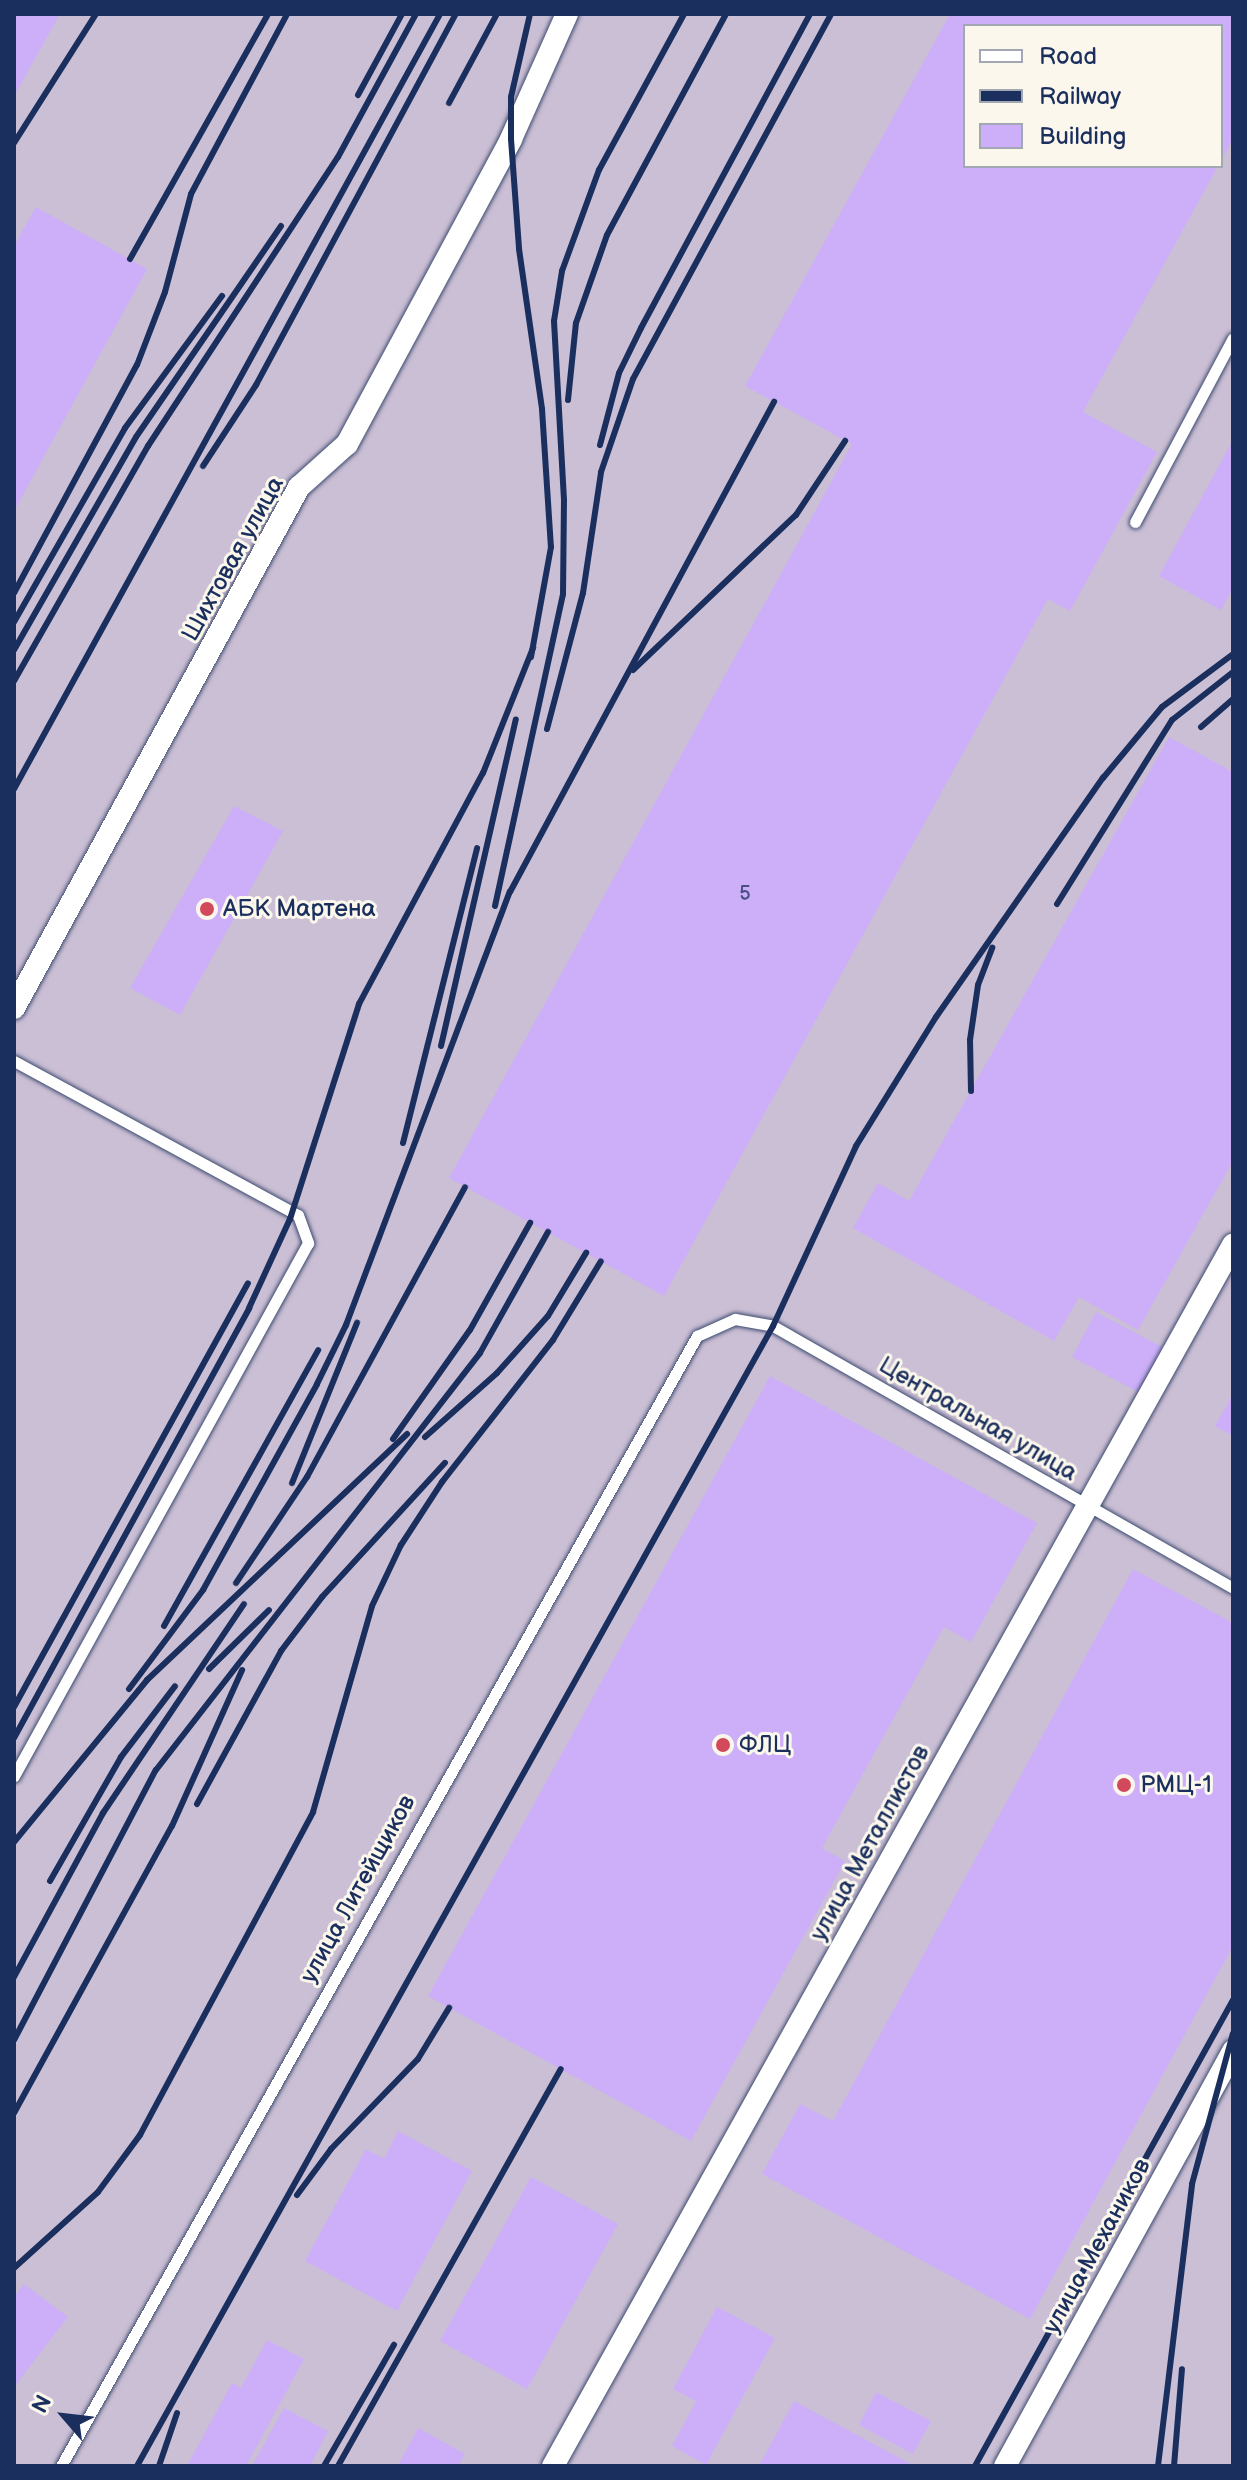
<!DOCTYPE html>
<meta charset="utf-8">
<style>
body{margin:0}
#map{position:relative;width:1247px;height:2480px;overflow:hidden;background:#f5e9d2;font-family:"Balsamiq Sans",sans-serif}
div>[style]{position:absolute}
.industrial>*{inset:0;background:#cbbfd5}
.building>*{inset:0;background:#ccaff8}
.roads{filter:drop-shadow(0 0 2px #3c4b6f) drop-shadow(0 0 2px #3c4b6f)}
.service>*{height:11px;margin:-5.5px;padding:0 5.5px;transform-origin:5.5px;border-radius:5.5px;background:#fff}
.minor>*{height:22px;margin:-11px;padding:0 11px;transform-origin:11px;border-radius:11px;background:#fff}
.rail>*{height:6px;margin:-3px;padding:0 3px;transform-origin:3px;border-radius:3px;background:#1b2f5e}
.dots>*{width:22px;height:22px;translate:-50% -50%;box-sizing:border-box;border:4px solid #fbf7ec;border-radius:50%}
span{translate:-50% -50%;white-space:nowrap;text-align:center;line-height:1.15;-webkit-text-stroke:6px #fbf7ec;paint-order:stroke}
.number-label{font-size:20px;color:#474f84}
.number-label span{-webkit-text-stroke-width:0}
.street-label{font-size:24px;color:#1b2f5e}
.poi-label{font-size:24px;color:#1b2f5e}
.left{translate:0 -50%;text-align:left}
.frame{position:absolute;inset:0;border:16px solid #1b2f5e;pointer-events:none}
.legend{position:absolute;left:963px;top:24px;width:260px;height:144px;box-sizing:border-box;background:#fbf7ec;border:2px solid #a1a7b3;margin:0;padding:10px 14px;list-style:none;font-size:24px;color:#1b2f5e}
.legend li{display:flex;align-items:center;gap:16px;height:40px}
.legend b{width:40px;border:2px solid #a1a7b3}
.north{position:absolute;left:24px;top:2376px;width:80px;height:80px;-webkit-text-stroke:6px #fbf7ec;paint-order:stroke;rotate:298deg;font-size:22px;font-weight:700;line-height:32px;text-align:center;color:#1b2f5e}
.north::after{content:'';display:block;margin:auto;width:28px;height:36px;background:#1b2f5e;clip-path:polygon(50% 0,100% 100%,50% 72%,0 100%)}
</style>
<div id="map">
<div class="industrial">
<div style="clip-path:polygon(evenodd,14px 14px,1233px 14px,1233px 2466px,14px 2466px,14px 14px,965px 26px,1221px 26px,1221px 166px,965px 166px,965px 26px)"></div>
</div>
<div class="building">
<div style="clip-path:polygon(14px 14px,60px 14px,14px 96px)"></div>
<div style="clip-path:polygon(950px 14px,1233px 14px,1233px 139px,1221px 161px,1221px 26px,965px 26px,965px 166px,1218px 166px,1083px 412px,1157px 452px,1070px 611px,1048px 599px,664px 1296px,449px 1178px,852px 444px,745px 386px)"></div>
<div style="clip-path:polygon(36px 207px,147px 269px,14px 511px,14px 246px)"></div>
<div style="clip-path:polygon(1233px 440px,1233px 588px,1221px 610px,1159px 576px)"></div>
<div style="clip-path:polygon(1169px 737px,1233px 772px,1233px 1161px,1138px 1330px,1079px 1297px,1054px 1341px,853px 1228px,878px 1183px,909px 1201px)"></div>
<div style="clip-path:polygon(234px 806px,283px 831px,180px 1015px,130px 988px)"></div>
<div style="clip-path:polygon(1096px 1312px,1166px 1349px,1142px 1394px,1072px 1357px)"></div>
<div style="clip-path:polygon(770px 1376px,1037px 1523px,971px 1642px,944px 1627px,822px 1848px,845px 1861px,691px 2141px,428px 1996px)"></div>
<div style="clip-path:polygon(1233px 1394px,1233px 1436px,1215px 1426px)"></div>
<div style="clip-path:polygon(1133px 1569px,1233px 1623px,1233px 1946px,1030px 2319px,762px 2174px,800px 2104px,833px 2121px)"></div>
<div style="clip-path:polygon(398px 2131px,472px 2171px,397px 2311px,305px 2261px,366px 2149px,384px 2159px)"></div>
<div style="clip-path:polygon(531px 2177px,618px 2224px,527px 2389px,440px 2341px)"></div>
<div style="clip-path:polygon(24px 2284px,68px 2317px,14px 2387px,14px 2297px)"></div>
<div style="clip-path:polygon(717px 2307px,775px 2338px,706px 2465px,672px 2446px,696px 2401px,673px 2389px)"></div>
<div style="clip-path:polygon(267px 2340px,304px 2359px,246px 2466px,187px 2466px,232px 2383px,241px 2388px)"></div>
<div style="clip-path:polygon(876px 2392px,931px 2421px,913px 2454px,859px 2425px)"></div>
<div style="clip-path:polygon(794px 2401px,909px 2463px,907px 2466px,759px 2466px)"></div>
<div style="clip-path:polygon(284px 2408px,328px 2431px,310px 2466px,252px 2466px)"></div>
<div style="clip-path:polygon(418px 2428px,465px 2454px,458px 2466px,398px 2466px)"></div>
</div>
<div class="roads">
<div class="service">
<div style="left:1135px;top:522px;width:208px;rotate:-62deg"></div>
<div style="left:14px;top:1061px;width:323px;rotate:28.5deg"></div>
<div style="left:298px;top:1215px;width:30px;rotate:70deg"></div>
<div style="left:308px;top:1243px;width:609px;rotate:118.88deg"></div>
<div style="left:61px;top:2466px;width:1297px;rotate:-60.63deg"></div>
<div style="left:697px;top:1336px;width:42px;rotate:-24.1deg"></div>
<div style="left:735px;top:1319px;width:39px;rotate:10deg"></div>
<div style="left:773px;top:1326px;width:529px;rotate:29.66deg"></div>
</div>
<div class="minor">
<div style="left:14px;top:1008px;width:594px;rotate:-61.32deg"></div>
<div style="left:299px;top:487px;width:64px;rotate:-41.9deg"></div>
<div style="left:347px;top:444px;width:346px;rotate:-61.7deg"></div>
<div style="left:511px;top:139px;width:137px;rotate:-65.9deg"></div>
<div style="left:553px;top:2466px;width:1398px;rotate:-60.89deg"></div>
<div style="left:1005px;top:2466px;width:474px;rotate:-61.2deg"></div>
</div>
</div>
<div class="rail">
<div style="left:530px;top:14px;width:85px;rotate:102.9deg"></div>
<div style="left:511px;top:97px;width:42px;rotate:90deg"></div>
<div style="left:511px;top:139px;width:110px;rotate:85.8deg"></div>
<div style="left:519px;top:249px;width:162px;rotate:81.8deg"></div>
<div style="left:542px;top:409px;width:138px;rotate:86.3deg"></div>
<div style="left:551px;top:547px;width:112px;rotate:100.3deg"></div>
<div style="left:358px;top:95px;width:92px;rotate:-61.5deg"></div>
<div style="left:449px;top:103px;width:101px;rotate:-61.7deg"></div>
<div style="left:14px;top:143px;width:153px;rotate:-57.6deg"></div>
<div style="left:130px;top:259px;width:281px;rotate:-60.6deg"></div>
<div style="left:568px;top:400px;width:77px;rotate:-84.1deg"></div>
<div style="left:576px;top:323px;width:93px;rotate:-70.6deg"></div>
<div style="left:607px;top:235px;width:251px;rotate:-61.7deg"></div>
<div style="left:600px;top:445px;width:74px;rotate:-75.2deg"></div>
<div style="left:619px;top:373px;width:50px;rotate:-63.9deg"></div>
<div style="left:641px;top:328px;width:357px;rotate:-61.7deg"></div>
<div style="left:203px;top:466px;width:97px;rotate:-56.8deg"></div>
<div style="left:256px;top:385px;width:421px;rotate:-61.7deg"></div>
<div style="left:14px;top:593px;width:259px;rotate:-61.7deg"></div>
<div style="left:137px;top:365px;width:78px;rotate:-69deg"></div>
<div style="left:165px;top:292px;width:101px;rotate:-75.1deg"></div>
<div style="left:191px;top:194px;width:204px;rotate:-61.9deg"></div>
<div style="left:14px;top:622px;width:224px;rotate:-60.2deg"></div>
<div style="left:125px;top:428px;width:164px;rotate:-53.7deg"></div>
<div style="left:14px;top:650px;width:245px;rotate:-60.2deg"></div>
<div style="left:136px;top:437px;width:256px;rotate:-55.5deg"></div>
<div style="left:633px;top:670px;width:225px;rotate:-43.6deg"></div>
<div style="left:796px;top:515px;width:89px;rotate:-56.5deg"></div>
<div style="left:14px;top:681px;width:271px;rotate:-60.3deg"></div>
<div style="left:148px;top:446px;width:346px;rotate:-56.7deg"></div>
<div style="left:338px;top:157px;width:163px;rotate:-61.4deg"></div>
<div style="left:1201px;top:727px;width:43px;rotate:-41.2deg"></div>
<div style="left:547px;top:729px;width:141px;rotate:-75.2deg"></div>
<div style="left:583px;top:593px;width:122px;rotate:-81.5deg"></div>
<div style="left:601px;top:472px;width:98px;rotate:-71deg"></div>
<div style="left:633px;top:379px;width:415px;rotate:-61.5deg"></div>
<div style="left:14px;top:789px;width:884px;rotate:-61.2deg"></div>
<div style="left:1057px;top:904px;width:217px;rotate:-58deg"></div>
<div style="left:1172px;top:720px;width:78px;rotate:-38.2deg"></div>
<div style="left:495px;top:906px;width:319px;rotate:-77.7deg"></div>
<div style="left:563px;top:594px;width:94px;rotate:-89.4deg"></div>
<div style="left:564px;top:500px;width:179px;rotate:-93.2deg"></div>
<div style="left:554px;top:321px;width:51px;rotate:-80.9deg"></div>
<div style="left:562px;top:271px;width:108px;rotate:-69.9deg"></div>
<div style="left:599px;top:170px;width:178px;rotate:-61.4deg"></div>
<div style="left:441px;top:1046px;width:335px;rotate:-77.1deg"></div>
<div style="left:971px;top:1091px;width:51px;rotate:-91.1deg"></div>
<div style="left:970px;top:1040px;width:56px;rotate:-81.7deg"></div>
<div style="left:978px;top:985px;width:40px;rotate:-69deg"></div>
<div style="left:403px;top:1143px;width:304px;rotate:-75.9deg"></div>
<div style="left:425px;top:1437px;width:96px;rotate:-41.6deg"></div>
<div style="left:497px;top:1373px;width:76px;rotate:-48.2deg"></div>
<div style="left:548px;top:1316px;width:74px;rotate:-58.9deg"></div>
<div style="left:393px;top:1439px;width:133px;rotate:-54.8deg"></div>
<div style="left:470px;top:1330px;width:123px;rotate:-60.7deg"></div>
<div style="left:292px;top:1483px;width:173px;rotate:-67.9deg"></div>
<div style="left:236px;top:1583px;width:128px;rotate:-56.2deg"></div>
<div style="left:307px;top:1477px;width:330px;rotate:-61.4deg"></div>
<div style="left:164px;top:1626px;width:316px;rotate:-60.8deg"></div>
<div style="left:209px;top:1669px;width:84px;rotate:-44.5deg"></div>
<div style="left:129px;top:1689px;width:124px;rotate:-53.2deg"></div>
<div style="left:203px;top:1590px;width:235px;rotate:-61deg"></div>
<div style="left:317px;top:1384px;width:66px;rotate:-63.8deg"></div>
<div style="left:346px;top:1325px;width:463px;rotate:-69.3deg"></div>
<div style="left:510px;top:892px;width:557px;rotate:-61.69deg"></div>
<div style="left:14px;top:1707px;width:484px;rotate:-61.1deg"></div>
<div style="left:14px;top:1738px;width:490px;rotate:-61.3deg"></div>
<div style="left:249px;top:1308px;width:98px;rotate:-65.3deg"></div>
<div style="left:290px;top:1219px;width:226px;rotate:-72.2deg"></div>
<div style="left:359px;top:1004px;width:262px;rotate:-61.8deg"></div>
<div style="left:483px;top:773px;width:135px;rotate:-68.2deg"></div>
<div style="left:197px;top:1804px;width:175px;rotate:-61.2deg"></div>
<div style="left:281px;top:1651px;width:68px;rotate:-52.8deg"></div>
<div style="left:322px;top:1597px;width:182px;rotate:-47.5deg"></div>
<div style="left:14px;top:1842px;width:210px;rotate:-50.6deg"></div>
<div style="left:147px;top:1680px;width:358px;rotate:-43.4deg"></div>
<div style="left:50px;top:1881px;width:143px;rotate:-60.2deg"></div>
<div style="left:121px;top:1757px;width:89px;rotate:-52.7deg"></div>
<div style="left:14px;top:1977px;width:187px;rotate:-61.5deg"></div>
<div style="left:103px;top:1813px;width:252px;rotate:-56deg"></div>
<div style="left:14px;top:2040px;width:305px;rotate:-62.3deg"></div>
<div style="left:156px;top:1770px;width:528px;rotate:-52.15deg"></div>
<div style="left:480px;top:1353px;width:139px;rotate:-60.7deg"></div>
<div style="left:14px;top:2113px;width:328px;rotate:-61.2deg"></div>
<div style="left:172px;top:1826px;width:171px;rotate:-65.8deg"></div>
<div style="left:297px;top:2195px;width:57px;rotate:-53.5deg"></div>
<div style="left:331px;top:2149px;width:125px;rotate:-46deg"></div>
<div style="left:418px;top:2059px;width:60px;rotate:-58.7deg"></div>
<div style="left:14px;top:2268px;width:113px;rotate:-42.1deg"></div>
<div style="left:98px;top:2192px;width:71px;rotate:-53.6deg"></div>
<div style="left:140px;top:2135px;width:366px;rotate:-61.8deg"></div>
<div style="left:313px;top:1812px;width:214px;rotate:-74deg"></div>
<div style="left:372px;top:1606px;width:68px;rotate:-64.6deg"></div>
<div style="left:401px;top:1545px;width:75px;rotate:-56.9deg"></div>
<div style="left:442px;top:1482px;width:180px;rotate:-52deg"></div>
<div style="left:553px;top:1340px;width:92px;rotate:-58.7deg"></div>
<div style="left:137px;top:2466px;width:1305px;rotate:-60.84deg"></div>
<div style="left:773px;top:1326px;width:198px;rotate:-65.2deg"></div>
<div style="left:856px;top:1146px;width:152px;rotate:-58.2deg"></div>
<div style="left:936px;top:1017px;width:292px;rotate:-55.1deg"></div>
<div style="left:1103px;top:778px;width:92px;rotate:-50.3deg"></div>
<div style="left:1162px;top:707px;width:89px;rotate:-36.7deg"></div>
<div style="left:159px;top:2466px;width:56px;rotate:-71.2deg"></div>
<div style="left:324px;top:2466px;width:140px;rotate:-60deg"></div>
<div style="left:338px;top:2466px;width:455px;rotate:-60.7deg"></div>
<div style="left:975px;top:2466px;width:533px;rotate:-61.03deg"></div>
<div style="left:1158px;top:2466px;width:284px;rotate:-83.1deg"></div>
<div style="left:1192px;top:2184px;width:156px;rotate:-74.8deg"></div>
<div style="left:1174px;top:2466px;width:97px;rotate:-85.3deg"></div>
</div>
<div class="dots">
<div style="left:207px;top:909px;background:#d1495b"></div>
<div style="left:723px;top:1745px;background:#d1495b"></div>
<div style="left:1124px;top:1785px;background:#d1495b"></div>
</div>
<div class="number-label">
<span style="left:745px;top:894px">5</span>
</div>
<div class="street-label">
<span style="left:233px;top:559px;rotate:-61deg">Шихтовая улица</span>
<span style="left:978px;top:1419px;rotate:30deg">Центральная улица</span>
<span style="left:870px;top:1843px;rotate:-61deg">улица Металлистов</span>
<span style="left:358px;top:1889px;rotate:-61deg">улица Литейщиков</span>
<span style="left:1097px;top:2246px;rotate:-61deg">улица Механиков</span>
</div>
<div class="poi-label">
<span class="left" style="left:223px;top:909px">АБК Мартена</span>
<span class="left" style="left:739px;top:1745px">ФЛЦ</span>
<span class="left" style="left:1140px;top:1785px">РМЦ-1</span>
</div>
<div class="frame"></div>
<ul class="legend">
<li><b style="height:10px;background:#fff"></b>Road</li>
<li><b style="height:10px;background:#1b2f5e"></b>Railway</li>
<li><b style="height:22px;background:#ccaff8"></b>Building</li>
</ul>
<div class="north">N</div>
</div>
